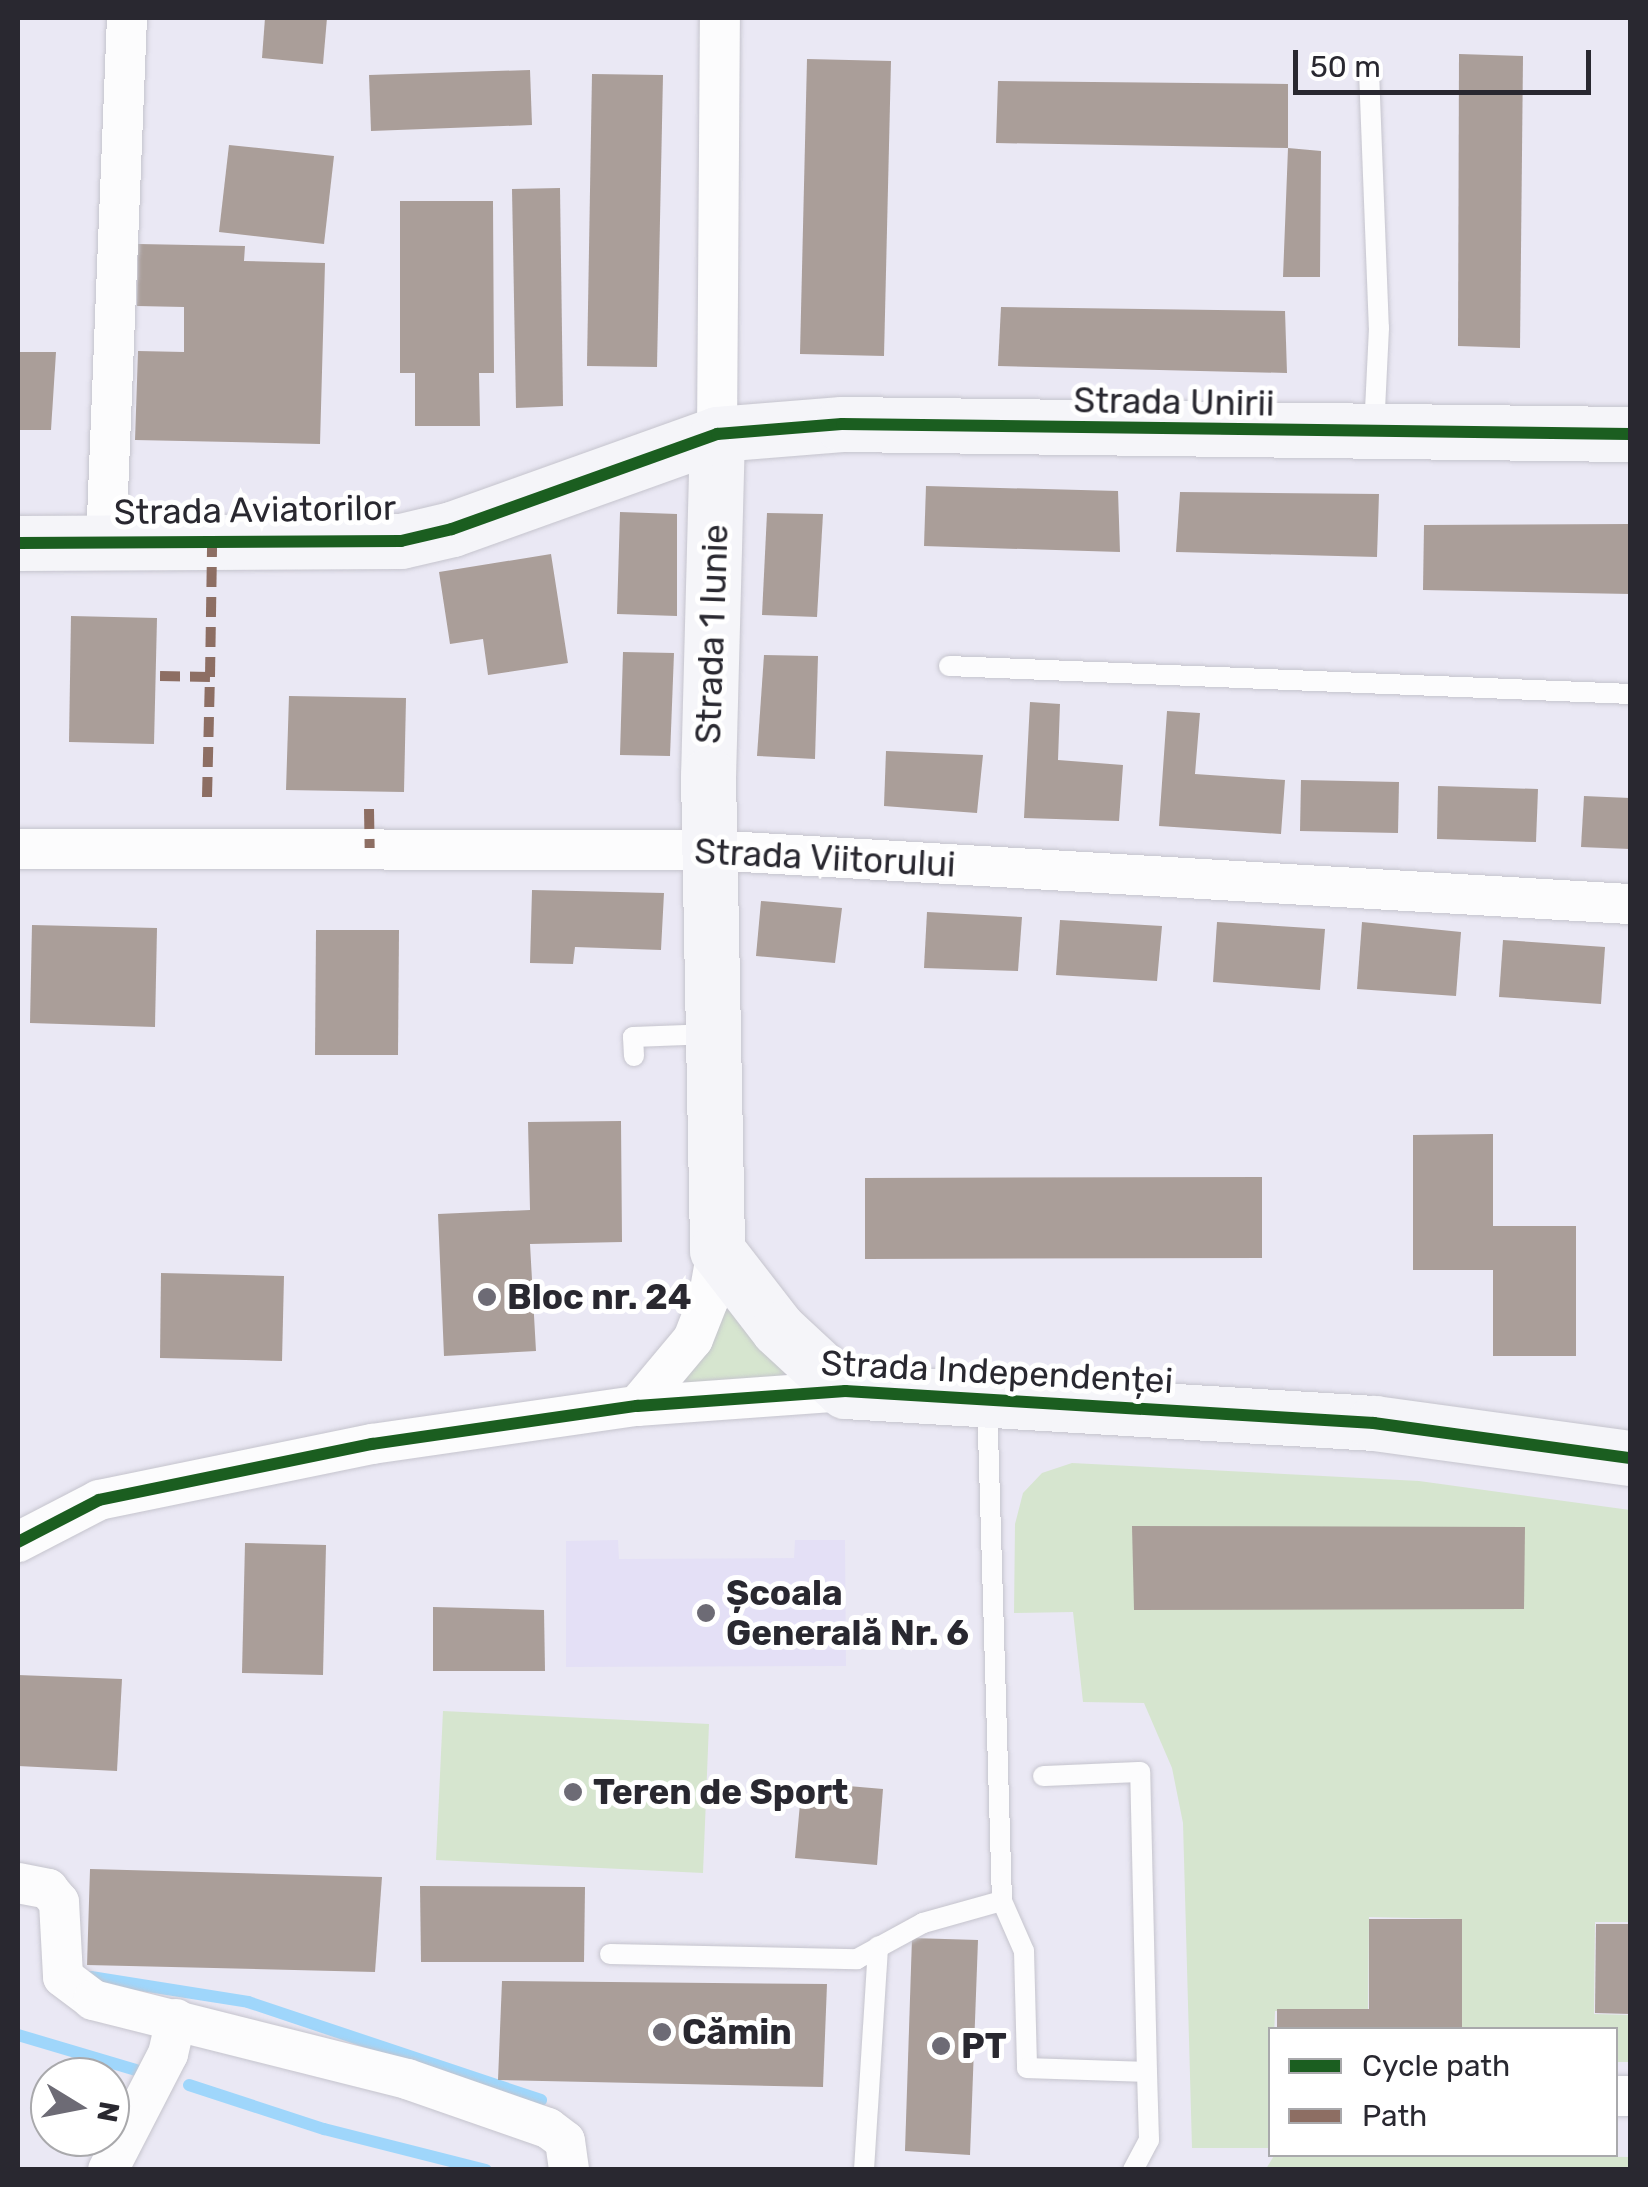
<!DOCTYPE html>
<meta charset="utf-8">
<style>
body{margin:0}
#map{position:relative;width:1648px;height:2187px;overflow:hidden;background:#eae8f4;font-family:Rubik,sans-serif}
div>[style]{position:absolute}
.built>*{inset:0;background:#e4e0f6}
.green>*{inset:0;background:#d6e5cf}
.stream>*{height:12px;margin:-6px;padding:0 6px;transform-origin:6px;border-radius:6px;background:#9fd6fb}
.building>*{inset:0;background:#aa9e99}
.roads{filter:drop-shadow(0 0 2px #c5c4cd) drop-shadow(0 0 2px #c5c4cd)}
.lane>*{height:20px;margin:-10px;padding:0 10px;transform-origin:10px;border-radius:10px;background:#fcfcfd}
.street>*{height:40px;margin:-20px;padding:0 20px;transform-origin:20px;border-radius:20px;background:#fcfcfd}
.secondary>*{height:55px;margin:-27.5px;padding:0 27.5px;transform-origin:27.5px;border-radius:27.5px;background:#f5f5f9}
.quiet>*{height:10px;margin-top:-5px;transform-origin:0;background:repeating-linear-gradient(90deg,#8d6e63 0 20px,transparent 0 30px)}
.cycleway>*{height:12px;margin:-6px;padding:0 6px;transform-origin:6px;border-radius:6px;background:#1b5e20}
.dots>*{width:28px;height:28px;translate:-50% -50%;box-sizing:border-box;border:5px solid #fff;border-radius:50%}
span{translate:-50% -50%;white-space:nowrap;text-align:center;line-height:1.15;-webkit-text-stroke:10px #fff;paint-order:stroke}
.street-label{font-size:35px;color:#292830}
.poi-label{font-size:35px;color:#292830;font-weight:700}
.left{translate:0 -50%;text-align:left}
.frame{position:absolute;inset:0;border:20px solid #292830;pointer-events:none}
.legend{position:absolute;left:1268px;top:2027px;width:350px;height:130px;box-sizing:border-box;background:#fff;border:2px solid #a9a9ac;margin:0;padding:12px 18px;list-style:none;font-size:30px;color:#292830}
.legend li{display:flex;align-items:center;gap:20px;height:50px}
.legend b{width:50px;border:2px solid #a9a9ac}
.north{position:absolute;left:30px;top:2057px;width:100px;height:100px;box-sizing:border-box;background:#fff;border:2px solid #a9a9ac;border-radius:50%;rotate:100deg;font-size:28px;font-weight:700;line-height:40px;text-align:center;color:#292830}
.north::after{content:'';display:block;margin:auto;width:35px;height:45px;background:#6d6b75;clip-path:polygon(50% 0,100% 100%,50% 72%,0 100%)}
.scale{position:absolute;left:1293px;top:50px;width:298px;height:45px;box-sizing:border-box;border:5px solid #292830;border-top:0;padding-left:12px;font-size:30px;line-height:35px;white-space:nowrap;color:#292830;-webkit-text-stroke:8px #fff;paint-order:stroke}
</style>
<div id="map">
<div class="built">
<div style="clip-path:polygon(618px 1540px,619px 1559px,794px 1558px,795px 1540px,845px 1540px,846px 1666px,566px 1667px,566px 1541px)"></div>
</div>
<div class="green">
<div style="clip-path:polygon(730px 1284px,811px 1382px,682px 1384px)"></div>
<div style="clip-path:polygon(1072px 1463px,1419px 1481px,1630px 1510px,1630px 1922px,1595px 1922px,1594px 2014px,1630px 2015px,1630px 2062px,1616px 2062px,1616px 2030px,1462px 2029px,1460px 1919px,1369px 1917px,1368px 2011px,1275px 2011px,1270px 2148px,1192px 2148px,1183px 1823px,1172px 1768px,1144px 1703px,1083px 1702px,1073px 1612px,1014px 1613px,1015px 1524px,1023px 1493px,1042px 1473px)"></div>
<div style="clip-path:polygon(443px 1711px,709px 1724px,703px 1873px,436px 1860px)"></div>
<div style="clip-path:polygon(1275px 2154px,1630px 2157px,1630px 2169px,1266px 2169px)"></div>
</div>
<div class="stream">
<div style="left:91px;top:1977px;width:159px;rotate:9deg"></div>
<div style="left:248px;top:2002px;width:309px;rotate:18.5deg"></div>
<div style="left:18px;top:2035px;width:123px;rotate:16.5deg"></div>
<div style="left:189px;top:2085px;width:142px;rotate:18.1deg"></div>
<div style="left:324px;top:2129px;width:167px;rotate:14.2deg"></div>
</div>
<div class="building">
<div style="clip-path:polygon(265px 18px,327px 18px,323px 64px,262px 58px)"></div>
<div style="clip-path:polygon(1459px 54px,1523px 56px,1520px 348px,1458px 346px)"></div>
<div style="clip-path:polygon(807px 59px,891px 61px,884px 356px,800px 354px)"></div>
<div style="clip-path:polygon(530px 70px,532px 125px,371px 131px,369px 75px)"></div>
<div style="clip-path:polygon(592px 74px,663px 75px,657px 367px,587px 366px)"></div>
<div style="clip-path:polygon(998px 81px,1288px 84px,1288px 148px,1321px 151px,1320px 277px,1283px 277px,1288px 148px,996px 143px)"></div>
<div style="clip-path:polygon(229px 145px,334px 156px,324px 244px,219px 232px)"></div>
<div style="clip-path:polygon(560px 188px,563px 406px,516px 408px,512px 189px)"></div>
<div style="clip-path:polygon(400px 201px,493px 201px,494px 373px,479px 373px,480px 426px,415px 426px,415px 373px,400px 373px)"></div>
<div style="clip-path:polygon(138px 244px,245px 246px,244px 261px,325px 263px,320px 444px,135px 440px,138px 351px,184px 352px,184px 307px,137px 306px)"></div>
<div style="clip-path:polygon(1001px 307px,1285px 311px,1287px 373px,998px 366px)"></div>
<div style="clip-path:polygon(18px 352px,56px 352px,51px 430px,18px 430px)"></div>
<div style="clip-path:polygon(926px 486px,1118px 491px,1120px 552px,924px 546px)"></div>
<div style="clip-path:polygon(1180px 492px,1379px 494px,1377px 557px,1176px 552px)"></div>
<div style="clip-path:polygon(620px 512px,677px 514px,677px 616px,617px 614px)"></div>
<div style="clip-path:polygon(767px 513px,823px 514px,817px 617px,762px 615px)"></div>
<div style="clip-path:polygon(1630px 524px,1630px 594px,1423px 590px,1424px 525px)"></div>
<div style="clip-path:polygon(551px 554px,568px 663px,488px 675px,483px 639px,450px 644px,439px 572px)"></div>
<div style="clip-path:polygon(71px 616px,157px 618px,154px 744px,69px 742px)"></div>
<div style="clip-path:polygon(623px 652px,674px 653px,670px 756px,620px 755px)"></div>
<div style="clip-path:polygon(764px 655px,818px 656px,815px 759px,757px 756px)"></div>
<div style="clip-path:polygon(289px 696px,406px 698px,404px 792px,286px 790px)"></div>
<div style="clip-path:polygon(1030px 702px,1060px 704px,1058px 760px,1123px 765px,1119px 821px,1024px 818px)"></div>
<div style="clip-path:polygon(1167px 711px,1200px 713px,1195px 774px,1285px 780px,1281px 834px,1159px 826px)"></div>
<div style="clip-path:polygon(886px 751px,983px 755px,977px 813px,884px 806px)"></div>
<div style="clip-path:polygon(1301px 780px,1399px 782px,1398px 833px,1300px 831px)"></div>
<div style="clip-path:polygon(1438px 786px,1538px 789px,1536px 842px,1437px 839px)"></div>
<div style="clip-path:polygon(1584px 796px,1630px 798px,1630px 849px,1581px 847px)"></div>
<div style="clip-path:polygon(532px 890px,664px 893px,661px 950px,575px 947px,573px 964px,530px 963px)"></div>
<div style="clip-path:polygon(761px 901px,842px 908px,835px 963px,756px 956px)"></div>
<div style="clip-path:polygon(927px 912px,1022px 917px,1018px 971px,924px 968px)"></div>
<div style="clip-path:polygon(1060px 920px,1162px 926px,1157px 981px,1056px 975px)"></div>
<div style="clip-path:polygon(1217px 922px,1325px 929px,1320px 990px,1213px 982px)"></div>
<div style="clip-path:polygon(1362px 922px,1461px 932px,1456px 996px,1357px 989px)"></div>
<div style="clip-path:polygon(32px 925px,157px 928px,155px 1027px,30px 1023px)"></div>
<div style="clip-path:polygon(316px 930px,399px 930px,398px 1055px,315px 1055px)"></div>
<div style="clip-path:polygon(1503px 940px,1605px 947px,1601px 1004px,1499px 997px)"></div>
<div style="clip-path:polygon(621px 1121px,622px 1242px,530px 1244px,536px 1351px,444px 1356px,438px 1214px,530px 1210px,528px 1122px)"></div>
<div style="clip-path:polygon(1493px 1134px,1493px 1226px,1576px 1226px,1576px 1356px,1493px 1356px,1493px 1270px,1413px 1270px,1413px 1135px)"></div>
<div style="clip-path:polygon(1262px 1177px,1262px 1258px,865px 1259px,865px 1178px)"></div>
<div style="clip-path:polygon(161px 1273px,284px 1276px,282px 1361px,160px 1358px)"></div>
<div style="clip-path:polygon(1132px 1526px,1525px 1527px,1524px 1609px,1134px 1610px)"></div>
<div style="clip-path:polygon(245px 1543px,326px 1545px,323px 1675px,242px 1673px)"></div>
<div style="clip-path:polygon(433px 1607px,544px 1610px,545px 1671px,433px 1671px)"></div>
<div style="clip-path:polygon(18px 1675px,122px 1679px,117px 1771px,18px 1766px)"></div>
<div style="clip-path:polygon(802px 1782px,883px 1789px,877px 1865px,795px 1858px)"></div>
<div style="clip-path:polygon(90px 1869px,382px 1877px,375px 1972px,87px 1965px)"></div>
<div style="clip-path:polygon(420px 1886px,585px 1887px,584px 1962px,421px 1962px)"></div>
<div style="clip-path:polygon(1369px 1919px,1462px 1919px,1462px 2030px,1277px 2030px,1277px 2009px,1369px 2009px)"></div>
<div style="clip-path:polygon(1596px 1924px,1630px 1924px,1630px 2014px,1595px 2013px)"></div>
<div style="clip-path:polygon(912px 1938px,978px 1940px,970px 2155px,905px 2151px)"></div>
<div style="clip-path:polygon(502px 1981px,827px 1984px,823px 2087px,498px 2080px)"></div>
</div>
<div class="roads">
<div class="lane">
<div style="left:1369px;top:71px;width:257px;rotate:87.8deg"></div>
<div style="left:1379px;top:328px;width:101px;rotate:92.8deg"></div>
<div style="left:949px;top:666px;width:682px;rotate:2.35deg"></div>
<div style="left:634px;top:1056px;width:19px;rotate:-93deg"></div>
<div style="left:633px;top:1037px;width:79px;rotate:-2.2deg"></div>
<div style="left:987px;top:1399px;width:502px;rotate:88.29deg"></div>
<div style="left:1002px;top:1901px;width:55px;rotate:66.3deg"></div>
<div style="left:1024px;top:1951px;width:117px;rotate:88.5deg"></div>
<div style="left:1027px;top:2068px;width:120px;rotate:1.9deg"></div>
<div style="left:1147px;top:2072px;width:300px;rotate:-91.3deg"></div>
<div style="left:1140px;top:1772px;width:97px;rotate:177.6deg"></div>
<div style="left:610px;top:1954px;width:247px;rotate:1.2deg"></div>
<div style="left:857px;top:1959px;width:75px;rotate:-28.6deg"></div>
<div style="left:923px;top:1923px;width:82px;rotate:-15.6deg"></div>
<div style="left:864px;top:2170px;width:224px;rotate:-86.4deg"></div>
<div style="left:1133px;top:2170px;width:34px;rotate:-62deg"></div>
<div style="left:1149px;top:2140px;width:68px;rotate:-91.7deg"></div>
</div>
<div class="street">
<div style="left:717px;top:434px;width:416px;rotate:-89.6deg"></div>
<div style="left:106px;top:543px;width:525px;rotate:-87.71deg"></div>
<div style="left:18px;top:849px;width:691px;rotate:0.08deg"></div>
<div style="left:709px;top:850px;width:923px;rotate:3.36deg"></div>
<div style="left:637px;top:1406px;width:87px;rotate:-50.1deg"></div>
<div style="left:693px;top:1339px;width:41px;rotate:-68.5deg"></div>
<div style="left:708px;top:1301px;width:52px;rotate:-80deg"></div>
<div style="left:18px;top:1542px;width:91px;rotate:-27.4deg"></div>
<div style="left:99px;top:1500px;width:279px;rotate:-11.6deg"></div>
<div style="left:372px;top:1444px;width:268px;rotate:-8.2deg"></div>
<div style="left:637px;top:1406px;width:209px;rotate:-4.1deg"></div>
<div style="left:18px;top:1883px;width:31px;rotate:11deg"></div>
<div style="left:48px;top:1889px;width:17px;rotate:50deg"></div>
<div style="left:59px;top:1902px;width:75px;rotate:86.9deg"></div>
<div style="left:63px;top:1977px;width:38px;rotate:37deg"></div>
<div style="left:93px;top:2000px;width:324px;rotate:14.1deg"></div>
<div style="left:407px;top:2079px;width:149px;rotate:19.2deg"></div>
<div style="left:548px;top:2128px;width:21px;rotate:37deg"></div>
<div style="left:565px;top:2141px;width:29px;rotate:82deg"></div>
<div style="left:1616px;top:2096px;width:14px"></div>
<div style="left:108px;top:2170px;width:131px;rotate:-62.7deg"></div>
<div style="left:168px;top:2054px;width:36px;rotate:-77deg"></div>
</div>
<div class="secondary">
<div style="left:717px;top:434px;width:341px;rotate:91.5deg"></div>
<div style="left:708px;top:775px;width:475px;rotate:88.9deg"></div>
<div style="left:717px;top:1250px;width:100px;rotate:52.3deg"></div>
<div style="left:778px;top:1329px;width:91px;rotate:42.8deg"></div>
<div style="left:845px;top:1391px;width:530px;rotate:3.46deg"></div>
<div style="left:1374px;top:1423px;width:258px;rotate:7.8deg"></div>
<div style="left:18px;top:543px;width:383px;rotate:-0.3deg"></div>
<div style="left:401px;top:541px;width:52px;rotate:-13.2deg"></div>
<div style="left:452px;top:529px;width:282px;rotate:-19.7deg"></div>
<div style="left:717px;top:434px;width:125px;rotate:-4.6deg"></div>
<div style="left:842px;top:424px;width:788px;rotate:0.73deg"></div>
</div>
</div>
<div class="quiet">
<div style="left:160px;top:676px;width:50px;rotate:1.1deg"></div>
<div style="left:210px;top:677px;width:133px;rotate:-89.1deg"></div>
<div style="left:207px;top:797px;width:120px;rotate:-88.6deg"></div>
<div style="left:369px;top:809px;width:39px;rotate:89deg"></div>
</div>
<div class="cycleway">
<div style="left:18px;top:543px;width:383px;rotate:-0.3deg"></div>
<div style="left:401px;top:541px;width:52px;rotate:-13.2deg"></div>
<div style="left:452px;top:529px;width:282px;rotate:-19.7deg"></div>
<div style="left:717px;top:434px;width:125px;rotate:-4.6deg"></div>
<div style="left:842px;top:424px;width:788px;rotate:0.73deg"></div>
<div style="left:18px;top:1542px;width:91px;rotate:-27.4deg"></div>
<div style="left:99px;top:1500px;width:279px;rotate:-11.6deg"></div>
<div style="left:372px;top:1444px;width:268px;rotate:-8.2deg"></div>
<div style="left:637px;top:1406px;width:209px;rotate:-4.1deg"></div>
<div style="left:845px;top:1391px;width:530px;rotate:3.46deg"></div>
<div style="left:1374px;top:1423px;width:258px;rotate:7.8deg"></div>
</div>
<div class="dots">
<div style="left:487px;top:1297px;background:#6d6b75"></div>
<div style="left:706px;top:1613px;background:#6d6b75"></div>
<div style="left:573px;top:1792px;background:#6d6b75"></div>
<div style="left:662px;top:2032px;background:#6d6b75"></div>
<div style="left:941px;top:2046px;background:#6d6b75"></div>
</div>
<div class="street-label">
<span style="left:1174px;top:402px;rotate:1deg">Strada Unirii</span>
<span style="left:255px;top:510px;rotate:-1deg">Strada Aviatorilor</span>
<span style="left:712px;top:634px;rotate:-88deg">Strada 1 Iunie</span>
<span style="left:825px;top:858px;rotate:3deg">Strada Viitorului</span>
<span style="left:997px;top:1372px;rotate:3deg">Strada Independenței</span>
</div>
<div class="poi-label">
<span class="left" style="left:507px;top:1297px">Bloc nr. 24</span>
<span class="left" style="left:726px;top:1613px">Școala<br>Generală Nr. 6</span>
<span class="left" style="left:593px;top:1792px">Teren de Sport</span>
<span class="left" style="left:682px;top:2032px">Cămin</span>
<span class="left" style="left:961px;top:2046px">PT</span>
</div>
<div class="frame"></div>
<ul class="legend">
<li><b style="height:12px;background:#1b5e20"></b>Cycle path</li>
<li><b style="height:12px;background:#8d6e63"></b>Path</li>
</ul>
<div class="north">N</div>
<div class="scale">50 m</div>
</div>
